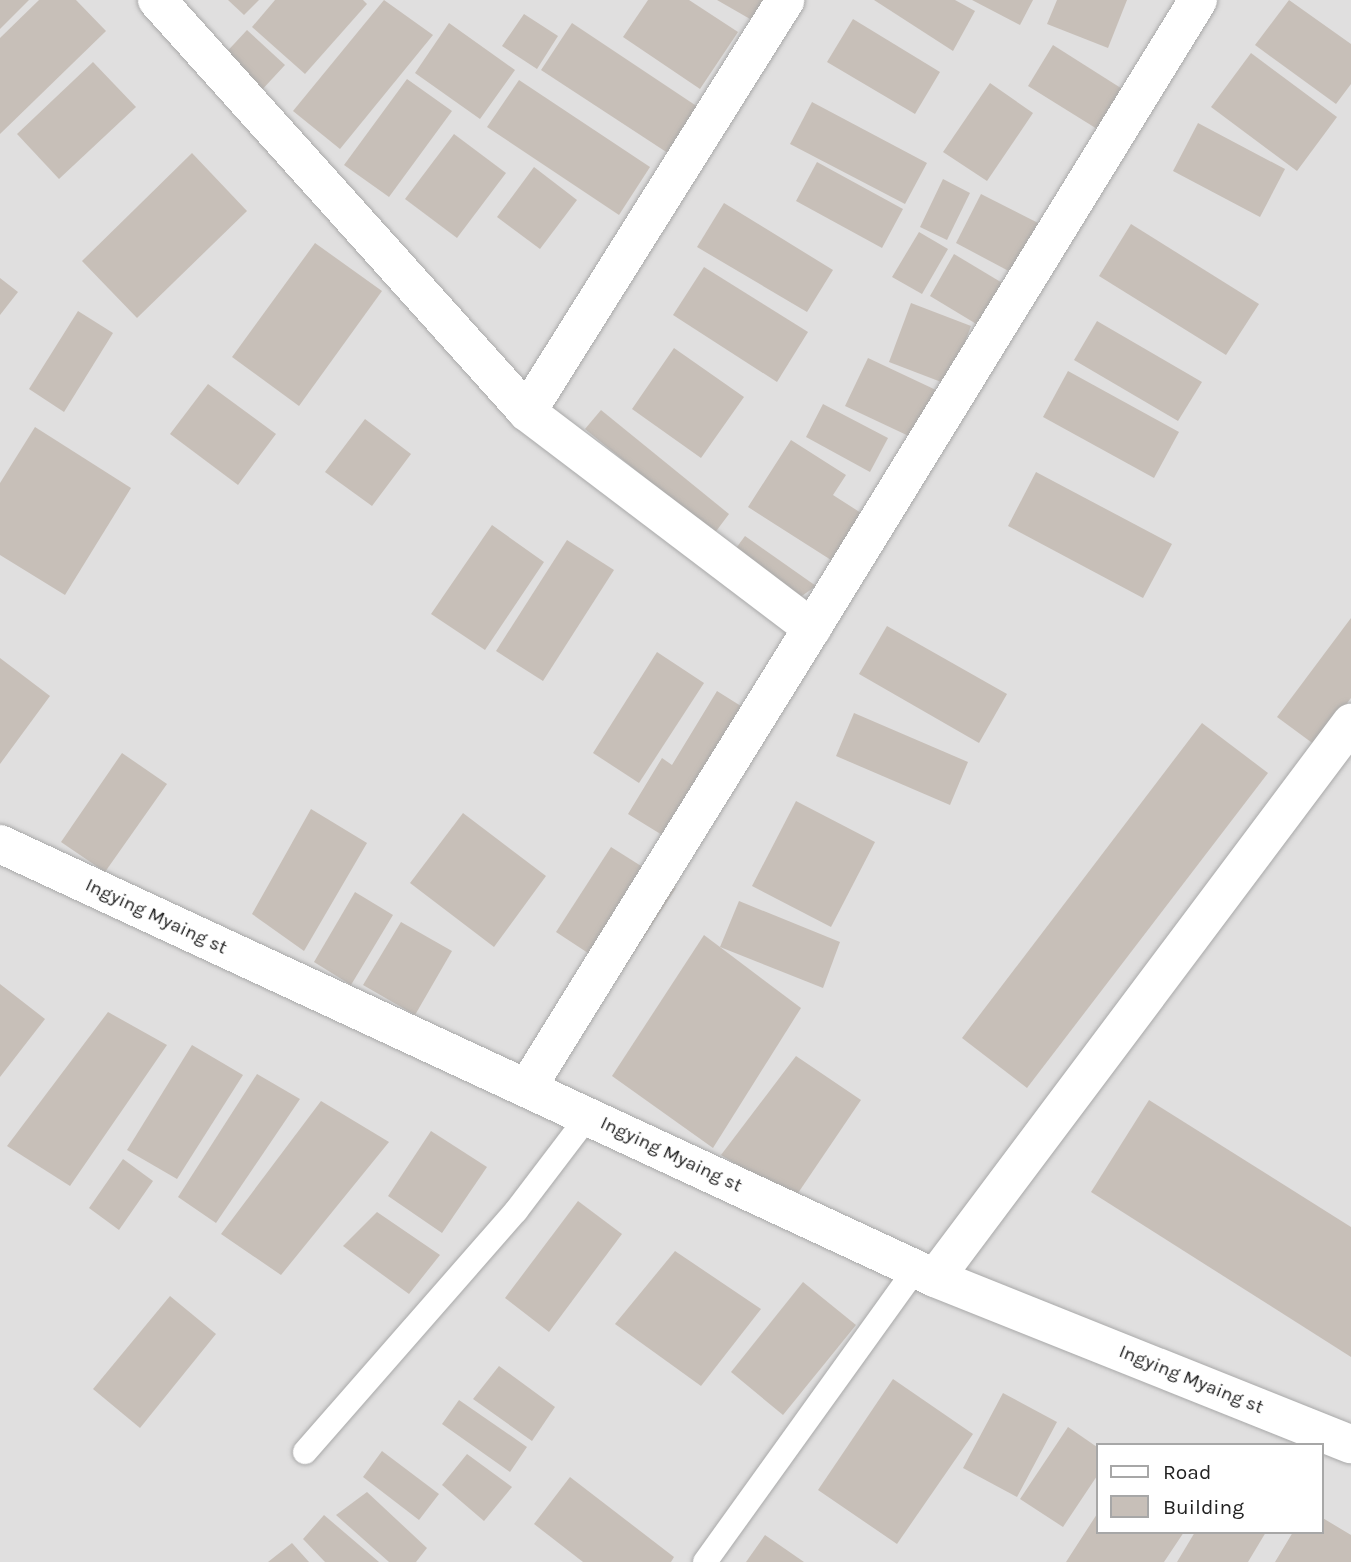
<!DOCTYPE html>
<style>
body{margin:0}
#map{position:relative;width:1351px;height:1562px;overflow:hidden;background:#f2efe9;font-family:Karla,sans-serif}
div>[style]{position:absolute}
.residential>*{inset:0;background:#e0dfdf}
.building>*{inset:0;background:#c7bfb8}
.roads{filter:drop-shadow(0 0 2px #a9a9a9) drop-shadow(0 0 2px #a9a9a9)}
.lane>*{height:24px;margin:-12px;padding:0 12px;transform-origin:12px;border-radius:12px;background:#fff}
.street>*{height:38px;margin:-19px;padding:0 19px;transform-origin:19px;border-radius:19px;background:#fff}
span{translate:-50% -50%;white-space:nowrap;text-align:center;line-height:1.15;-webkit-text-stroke:6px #fff;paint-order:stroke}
.street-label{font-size:19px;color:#222}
.legend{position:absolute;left:1096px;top:1443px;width:228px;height:91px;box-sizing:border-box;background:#fff;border:2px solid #a7a7a7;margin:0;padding:9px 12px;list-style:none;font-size:21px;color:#222}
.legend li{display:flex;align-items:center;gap:14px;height:35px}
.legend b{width:35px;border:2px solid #a7a7a7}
</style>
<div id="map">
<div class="residential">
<div style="clip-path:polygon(evenodd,0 0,1351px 0,1351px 1562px,0 1562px,0 0,1097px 1445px,1321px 1445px,1321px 1532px,1097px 1532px,1097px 1445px)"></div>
</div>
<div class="building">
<div style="clip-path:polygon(0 0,29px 0,0 29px)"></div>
<div style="clip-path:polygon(39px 0,76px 0,106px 31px,0 134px,0 38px)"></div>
<div style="clip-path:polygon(228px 0,259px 0,244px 15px)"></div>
<div style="clip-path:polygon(275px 0,363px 0,367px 4px,305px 74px,252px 27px)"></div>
<div style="clip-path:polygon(384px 0,433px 35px,340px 149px,293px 111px)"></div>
<div style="clip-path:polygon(648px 0,689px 0,738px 32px,700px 89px,623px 37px)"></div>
<div style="clip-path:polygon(717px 0,770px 0,757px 23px)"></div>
<div style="clip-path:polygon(874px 0,955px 0,975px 11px,953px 51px)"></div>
<div style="clip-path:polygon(972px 0,1033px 0,1020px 25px)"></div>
<div style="clip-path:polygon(1057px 0,1127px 0,1108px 48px,1047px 24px)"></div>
<div style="clip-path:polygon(1289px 0,1351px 44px,1351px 84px,1336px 104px,1255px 45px)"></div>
<div style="clip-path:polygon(524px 14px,558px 36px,537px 69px,502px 46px)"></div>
<div style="clip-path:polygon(853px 19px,940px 72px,915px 114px,827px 62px)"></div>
<div style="clip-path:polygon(449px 23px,515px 70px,480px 119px,415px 73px)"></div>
<div style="clip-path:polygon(572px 23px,710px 115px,680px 161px,541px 70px)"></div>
<div style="clip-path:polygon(247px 30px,285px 65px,259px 93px,221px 58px)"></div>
<div style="clip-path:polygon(1053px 45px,1135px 97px,1110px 137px,1028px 86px)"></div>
<div style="clip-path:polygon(1251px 53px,1337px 117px,1297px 171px,1211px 107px)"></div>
<div style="clip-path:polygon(93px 62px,136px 107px,59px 179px,17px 134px)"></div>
<div style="clip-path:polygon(407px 79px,452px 111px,389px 197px,344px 165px)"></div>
<div style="clip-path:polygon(519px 80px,650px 167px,619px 215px,487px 127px)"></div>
<div style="clip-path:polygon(990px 83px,1033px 113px,987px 181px,943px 152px)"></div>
<div style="clip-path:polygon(812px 102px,927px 163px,905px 204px,790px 144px)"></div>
<div style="clip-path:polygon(1198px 123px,1285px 169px,1260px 217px,1173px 171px)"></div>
<div style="clip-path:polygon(454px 134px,506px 173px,457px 238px,405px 199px)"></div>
<div style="clip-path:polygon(192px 153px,247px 211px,137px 318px,82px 261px)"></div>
<div style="clip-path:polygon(817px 162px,903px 209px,882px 248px,796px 201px)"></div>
<div style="clip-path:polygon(534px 167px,577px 200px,540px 249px,497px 217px)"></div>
<div style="clip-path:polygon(943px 179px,970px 193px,947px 240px,920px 227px)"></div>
<div style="clip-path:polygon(981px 194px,1046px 227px,1020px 277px,956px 243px)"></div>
<div style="clip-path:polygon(724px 203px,833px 270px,807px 312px,697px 247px)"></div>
<div style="clip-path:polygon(1131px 224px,1259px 304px,1226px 355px,1099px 276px)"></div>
<div style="clip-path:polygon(919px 232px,948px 249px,922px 294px,892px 277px)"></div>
<div style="clip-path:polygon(315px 243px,382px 291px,299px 406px,232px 357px)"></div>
<div style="clip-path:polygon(954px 254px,1004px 284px,978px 325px,930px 296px)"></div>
<div style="clip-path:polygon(704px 267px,808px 332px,777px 382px,673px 315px)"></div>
<div style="clip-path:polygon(0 278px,18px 292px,0 315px)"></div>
<div style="clip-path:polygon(911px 303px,971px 326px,949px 385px,889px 362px)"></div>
<div style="clip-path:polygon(78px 311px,113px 333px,64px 412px,29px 389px)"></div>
<div style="clip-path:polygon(1097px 321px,1202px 382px,1178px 421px,1074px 360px)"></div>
<div style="clip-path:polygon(674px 348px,744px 397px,701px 458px,632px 409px)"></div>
<div style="clip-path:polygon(868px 358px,936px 390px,913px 438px,845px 406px)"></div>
<div style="clip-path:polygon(1068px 371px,1179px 432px,1154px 478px,1043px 417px)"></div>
<div style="clip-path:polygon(208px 384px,276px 434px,238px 485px,170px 434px)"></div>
<div style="clip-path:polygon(823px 404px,888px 438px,870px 472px,806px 437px)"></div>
<div style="clip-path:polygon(601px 410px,729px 514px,714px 534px,585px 429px)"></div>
<div style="clip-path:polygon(365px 419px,411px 454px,372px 506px,325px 472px)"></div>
<div style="clip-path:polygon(35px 427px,131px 488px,65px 595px,0 555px,0 483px)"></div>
<div style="clip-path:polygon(791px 440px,846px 475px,833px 495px,872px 520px,842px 567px,748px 507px)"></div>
<div style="clip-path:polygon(1036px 472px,1172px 544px,1143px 598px,1008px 526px)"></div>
<div style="clip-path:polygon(492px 525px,544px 562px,485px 650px,431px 614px)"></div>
<div style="clip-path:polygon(745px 536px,816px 586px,796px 600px,731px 555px)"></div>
<div style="clip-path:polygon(567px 540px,614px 570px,543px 681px,496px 651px)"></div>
<div style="clip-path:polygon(1351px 618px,1351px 698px,1315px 745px,1277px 717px)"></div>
<div style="clip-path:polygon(887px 626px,1007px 694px,979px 743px,859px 674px)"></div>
<div style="clip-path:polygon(657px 652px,704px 683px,639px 783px,593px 753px)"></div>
<div style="clip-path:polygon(0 658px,50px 696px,0 764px)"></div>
<div style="clip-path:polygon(717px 691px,771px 725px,693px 854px,628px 814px,662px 758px,672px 765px)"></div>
<div style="clip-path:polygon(854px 713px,968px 762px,950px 805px,836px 756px)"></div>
<div style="clip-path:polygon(1202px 723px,1268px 773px,1027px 1088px,962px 1038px)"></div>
<div style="clip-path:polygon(122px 753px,167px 784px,105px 872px,61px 842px)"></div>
<div style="clip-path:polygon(796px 801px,875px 842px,831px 927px,752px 886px)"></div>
<div style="clip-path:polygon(311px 809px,367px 843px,304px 951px,252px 914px)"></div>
<div style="clip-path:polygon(463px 813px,546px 876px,494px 947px,410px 883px)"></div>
<div style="clip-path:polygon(611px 847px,676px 888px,620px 974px,556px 932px)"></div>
<div style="clip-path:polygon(355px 892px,393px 915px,351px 985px,314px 962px)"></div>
<div style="clip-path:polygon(739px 901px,840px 942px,823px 988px,720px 947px)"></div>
<div style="clip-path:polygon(401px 922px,452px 951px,415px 1015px,363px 985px)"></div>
<div style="clip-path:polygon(704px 935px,801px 1008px,713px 1148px,612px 1076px)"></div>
<div style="clip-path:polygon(0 984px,45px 1019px,0 1077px)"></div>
<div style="clip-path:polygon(108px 1012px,167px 1045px,70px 1186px,7px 1146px)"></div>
<div style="clip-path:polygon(192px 1045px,243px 1075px,177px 1179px,127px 1150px)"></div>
<div style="clip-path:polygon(796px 1056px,861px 1100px,794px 1199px,721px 1155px)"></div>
<div style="clip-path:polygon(257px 1074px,300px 1099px,216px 1223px,178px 1197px)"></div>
<div style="clip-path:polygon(1149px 1100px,1351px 1227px,1351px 1357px,1091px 1192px)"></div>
<div style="clip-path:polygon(321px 1101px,389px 1142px,281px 1275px,221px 1234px)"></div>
<div style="clip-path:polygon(431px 1131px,487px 1167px,442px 1233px,388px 1196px)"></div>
<div style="clip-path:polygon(123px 1159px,153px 1181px,119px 1230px,89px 1208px)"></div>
<div style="clip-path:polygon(578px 1201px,622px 1234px,549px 1332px,505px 1298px)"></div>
<div style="clip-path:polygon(377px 1212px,440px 1255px,409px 1294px,343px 1246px)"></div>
<div style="clip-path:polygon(675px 1251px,761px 1309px,701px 1386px,615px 1324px)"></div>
<div style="clip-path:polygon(803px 1282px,856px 1325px,783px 1415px,731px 1372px)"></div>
<div style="clip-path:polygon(170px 1296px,216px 1334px,140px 1428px,93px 1389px)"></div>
<div style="clip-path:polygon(499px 1366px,555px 1407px,532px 1441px,473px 1399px)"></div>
<div style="clip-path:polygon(893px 1379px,973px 1434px,897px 1544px,818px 1490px)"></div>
<div style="clip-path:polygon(1003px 1393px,1057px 1422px,1017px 1497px,963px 1468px)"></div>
<div style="clip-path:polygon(459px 1400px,527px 1447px,510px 1472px,442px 1424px)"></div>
<div style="clip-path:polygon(1068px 1427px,1097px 1447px,1097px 1476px,1063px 1527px,1020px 1499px)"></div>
<div style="clip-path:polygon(382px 1451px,439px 1494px,419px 1520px,363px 1477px)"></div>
<div style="clip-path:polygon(467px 1454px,512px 1487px,484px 1521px,442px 1485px)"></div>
<div style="clip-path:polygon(570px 1477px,674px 1557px,671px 1562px,583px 1562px,534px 1524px)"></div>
<div style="clip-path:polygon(367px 1492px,427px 1548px,416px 1562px,389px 1562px,336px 1515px)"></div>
<div style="clip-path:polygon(1097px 1514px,1097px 1532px,1184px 1532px,1164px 1562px,1066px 1562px)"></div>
<div style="clip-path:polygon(324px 1515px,379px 1562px,325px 1562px,303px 1539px)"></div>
<div style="clip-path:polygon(1321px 1517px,1351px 1535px,1351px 1562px,1275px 1562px,1293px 1532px,1321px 1532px)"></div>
<div style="clip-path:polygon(1195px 1532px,1266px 1532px,1248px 1562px,1177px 1562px)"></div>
<div style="clip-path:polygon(765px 1535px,804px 1562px,746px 1562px)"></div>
<div style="clip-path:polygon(292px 1543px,309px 1562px,268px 1562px)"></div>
</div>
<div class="roads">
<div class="lane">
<div style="left:305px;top:1452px;width:320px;rotate:-48.8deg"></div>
<div style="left:516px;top:1211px;width:119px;rotate:-52.8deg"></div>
<div style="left:705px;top:1562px;width:362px;rotate:-54.3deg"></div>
</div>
<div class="street">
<div style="left:157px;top:0;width:554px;rotate:48.07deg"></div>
<div style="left:527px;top:412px;width:358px;rotate:37.2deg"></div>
<div style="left:812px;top:628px;width:737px;rotate:-58.42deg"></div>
<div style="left:527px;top:412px;width:486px;rotate:-57.9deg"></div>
<div style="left:0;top:844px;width:1031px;rotate:24.9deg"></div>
<div style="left:935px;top:1278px;width:448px;rotate:21.8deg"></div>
<div style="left:527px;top:1088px;width:541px;rotate:-58.22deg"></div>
<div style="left:935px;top:1278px;width:694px;rotate:-53.15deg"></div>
</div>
</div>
<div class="street-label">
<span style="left:156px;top:917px;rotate:25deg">Ingying Myaing st</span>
<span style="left:671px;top:1155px;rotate:25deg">Ingying Myaing st</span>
<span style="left:1191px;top:1380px;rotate:22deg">Ingying Myaing st</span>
</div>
<ul class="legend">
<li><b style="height:9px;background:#fff"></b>Road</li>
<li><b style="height:19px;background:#c7bfb8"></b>Building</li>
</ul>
</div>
